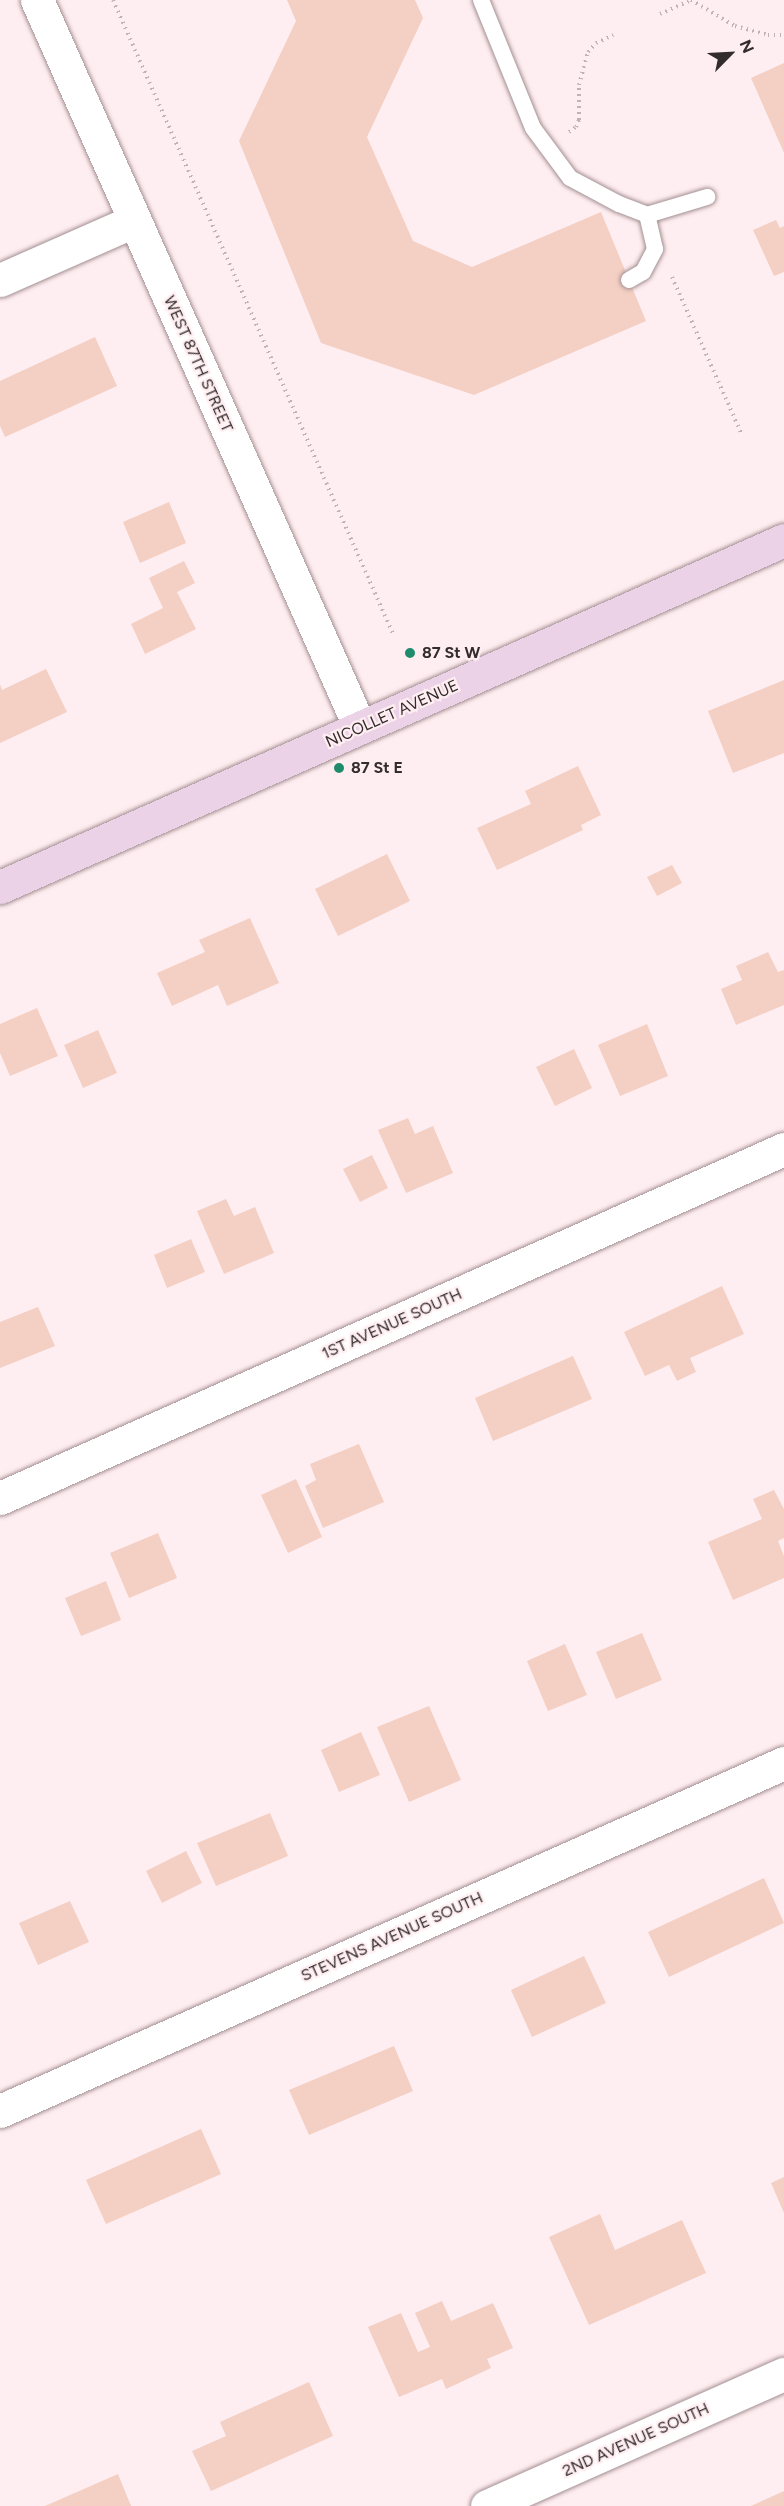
<!DOCTYPE html>
<style>
body{margin:0}
#map{position:relative;width:784px;height:2506px;overflow:hidden;background:#ffeef1;font-family:Figtree,sans-serif}
div>[style]{position:absolute}
.building>*{inset:0;background:#f4cfc3}
.path>*{height:4px;margin-top:-2px;transform-origin:0;background:repeating-linear-gradient(90deg,#c1b3b5 0 1.5px,transparent 0 6px)}
.roads{filter:drop-shadow(0 0 2px #a28f92) drop-shadow(0 0 2px #a28f92)}
.lane>*{height:16px;margin:-8px;padding:0 8px;transform-origin:8px;border-radius:8px;background:#fff}
.street>*{height:33px;margin:-16.5px;padding:0 16.5px;transform-origin:16.5px;border-radius:16.5px;background:#fff}
.secondary>*{height:33px;margin:-16.5px;padding:0 16.5px;transform-origin:16.5px;border-radius:16.5px;background:#ecd2e7}
.dots>*{width:16px;height:16px;translate:-50% -50%;box-sizing:border-box;border:3px solid #ffeef1;border-radius:50%}
span{translate:-50% -50%;white-space:nowrap;text-align:center;line-height:1.15;-webkit-text-stroke:4.5px #ffeef1;paint-order:stroke}
.street-label{font-size:16px;color:#332c2d}
.poi-label{font-size:16px;color:#332c2d;font-weight:700}
.left{translate:0 -50%;text-align:left}
.north{position:absolute;left:700px;top:24px;width:60px;height:60px;-webkit-text-stroke:4px #ffeef1;paint-order:stroke;rotate:66deg;font-size:16px;font-weight:700;line-height:24px;text-align:center;color:#332c2d}
.north::after{content:'';display:block;margin:auto;width:21px;height:27px;background:#332c2d;clip-path:polygon(50% 0,100% 100%,50% 72%,0 100%)}
</style>
<div id="map">
<div class="building">
<div style="clip-path:polygon(287px 0,415px 0,423px 18px,367px 137px,413px 241px,472px 267px,601px 212px,646px 321px,474px 395px,321px 343px,239px 141px,296px 21px)"></div>
<div style="clip-path:polygon(784px 63px,784px 153px,751px 78px)"></div>
<div style="clip-path:polygon(776px 220px,780px 228px,784px 226px,784px 272px,774px 276px,753px 230px)"></div>
<div style="clip-path:polygon(95px 337px,117px 386px,5px 437px,0 426px,0 381px)"></div>
<div style="clip-path:polygon(169px 502px,186px 543px,140px 563px,123px 522px)"></div>
<div style="clip-path:polygon(184px 561px,195px 583px,177px 592px,196px 629px,145px 654px,131px 624px,163px 608px,149px 578px)"></div>
<div style="clip-path:polygon(46px 669px,67px 712px,0 743px,0 684px,2px 690px)"></div>
<div style="clip-path:polygon(784px 680px,784px 753px,733px 773px,708px 711px)"></div>
<div style="clip-path:polygon(578px 766px,601px 815px,581px 825px,583px 830px,497px 870px,477px 828px,531px 804px,525px 791px)"></div>
<div style="clip-path:polygon(387px 854px,410px 901px,338px 936px,315px 889px)"></div>
<div style="clip-path:polygon(672px 865px,682px 883px,657px 896px,647px 877px)"></div>
<div style="clip-path:polygon(250px 918px,279px 983px,227px 1006px,218px 985px,172px 1006px,157px 973px,205px 952px,199px 940px)"></div>
<div style="clip-path:polygon(768px 952px,778px 972px,784px 970px,784px 1005px,736px 1025px,721px 989px,742px 980px,736px 966px)"></div>
<div style="clip-path:polygon(37px 1008px,58px 1056px,10px 1076px,0 1053px,0 1024px)"></div>
<div style="clip-path:polygon(647px 1024px,668px 1076px,620px 1096px,598px 1045px)"></div>
<div style="clip-path:polygon(98px 1030px,117px 1073px,83px 1088px,64px 1045px)"></div>
<div style="clip-path:polygon(574px 1049px,592px 1088px,555px 1106px,536px 1067px)"></div>
<div style="clip-path:polygon(408px 1118px,415px 1134px,433px 1126px,453px 1173px,406px 1193px,378px 1130px)"></div>
<div style="clip-path:polygon(372px 1155px,388px 1188px,360px 1202px,343px 1169px)"></div>
<div style="clip-path:polygon(226px 1199px,234px 1216px,255px 1207px,274px 1253px,224px 1274px,197px 1211px)"></div>
<div style="clip-path:polygon(191px 1239px,205px 1272px,167px 1288px,154px 1255px)"></div>
<div style="clip-path:polygon(722px 1286px,744px 1334px,690px 1358px,696px 1372px,677px 1381px,669px 1365px,645px 1376px,624px 1332px)"></div>
<div style="clip-path:polygon(38px 1307px,55px 1346px,0 1368px,0 1322px)"></div>
<div style="clip-path:polygon(573px 1356px,592px 1399px,493px 1441px,475px 1398px)"></div>
<div style="clip-path:polygon(359px 1444px,384px 1502px,323px 1528px,305px 1486px,316px 1480px,310px 1464px)"></div>
<div style="clip-path:polygon(296px 1479px,322px 1537px,288px 1553px,261px 1495px)"></div>
<div style="clip-path:polygon(774px 1490px,784px 1509px,784px 1538px,778px 1541px,784px 1556px,784px 1578px,733px 1600px,708px 1542px,762px 1519px,753px 1499px)"></div>
<div style="clip-path:polygon(158px 1533px,177px 1578px,129px 1598px,110px 1553px)"></div>
<div style="clip-path:polygon(106px 1581px,121px 1620px,81px 1636px,65px 1598px)"></div>
<div style="clip-path:polygon(642px 1633px,662px 1680px,616px 1699px,596px 1652px)"></div>
<div style="clip-path:polygon(565px 1644px,587px 1695px,548px 1711px,527px 1661px)"></div>
<div style="clip-path:polygon(429px 1706px,461px 1780px,409px 1802px,377px 1727px)"></div>
<div style="clip-path:polygon(361px 1732px,380px 1775px,339px 1792px,321px 1750px)"></div>
<div style="clip-path:polygon(270px 1813px,288px 1856px,216px 1886px,197px 1843px)"></div>
<div style="clip-path:polygon(186px 1851px,202px 1883px,162px 1903px,146px 1871px)"></div>
<div style="clip-path:polygon(764px 1878px,784px 1923px,669px 1977px,648px 1932px)"></div>
<div style="clip-path:polygon(70px 1901px,89px 1942px,38px 1965px,19px 1923px)"></div>
<div style="clip-path:polygon(584px 1956px,606px 2003px,532px 2037px,511px 1990px)"></div>
<div style="clip-path:polygon(394px 2046px,413px 2091px,309px 2135px,289px 2090px)"></div>
<div style="clip-path:polygon(201px 2129px,221px 2174px,106px 2224px,86px 2180px)"></div>
<div style="clip-path:polygon(784px 2177px,784px 2213px,771px 2183px)"></div>
<div style="clip-path:polygon(600px 2214px,615px 2250px,682px 2220px,706px 2273px,589px 2325px,549px 2237px)"></div>
<div style="clip-path:polygon(442px 2301px,451px 2321px,493px 2303px,513px 2348px,487px 2359px,491px 2368px,446px 2389px,442px 2379px,399px 2397px,368px 2327px,401px 2313px,418px 2352px,430px 2347px,415px 2313px)"></div>
<div style="clip-path:polygon(309px 2382px,333px 2436px,211px 2491px,192px 2451px,226px 2436px,220px 2422px)"></div>
<div style="clip-path:polygon(118px 2474px,131px 2506px,45px 2506px)"></div>
<div style="clip-path:polygon(784px 2491px,784px 2506px,751px 2506px)"></div>
</div>
<div class="path">
<div style="left:113px;top:0;width:693px;rotate:66.17deg"></div>
<div style="left:660px;top:14px;width:34px;rotate:-24deg"></div>
<div style="left:691px;top:0;width:51px;rotate:30.6deg"></div>
<div style="left:735px;top:26px;width:34px;rotate:15deg"></div>
<div style="left:768px;top:35px;width:16px"></div>
<div style="left:569px;top:132px;width:9px;rotate:-36deg"></div>
<div style="left:576px;top:127px;width:8px;rotate:-67deg"></div>
<div style="left:579px;top:120px;width:35px;rotate:-90deg"></div>
<div style="left:579px;top:85px;width:34px;rotate:-75deg"></div>
<div style="left:588px;top:52px;width:12px;rotate:-48deg"></div>
<div style="left:596px;top:43px;width:19px;rotate:-25deg"></div>
<div style="left:672px;top:277px;width:173px;rotate:66.1deg"></div>
</div>
<div class="roads">
<div class="lane">
<div style="left:481px;top:0;width:138px;rotate:67.9deg"></div>
<div style="left:533px;top:128px;width:62px;rotate:53.5deg"></div>
<div style="left:570px;top:178px;width:55px;rotate:28deg"></div>
<div style="left:619px;top:204px;width:30px;rotate:21deg"></div>
<div style="left:647px;top:215px;width:63px;rotate:-16.7deg"></div>
<div style="left:629px;top:280px;width:16px;rotate:-30deg"></div>
<div style="left:643px;top:272px;width:26px;rotate:-62deg"></div>
<div style="left:655px;top:249px;width:35px;rotate:-103deg"></div>
</div>
<div class="street">
<div style="left:37px;top:0;width:796px;rotate:66.07deg"></div>
<div style="left:0;top:280px;width:146px;rotate:-23.8deg"></div>
<div style="left:0;top:1498px;width:858px;rotate:-24deg"></div>
<div style="left:0;top:2111px;width:858px;rotate:-23.94deg"></div>
<div style="left:487px;top:2506px;width:325px;rotate:-24deg"></div>
</div>
<div class="secondary">
<div style="left:0;top:887px;width:857px;rotate:-23.87deg"></div>
</div>
</div>
<div class="dots">
<div style="left:410px;top:653px;background:#1e8c6c"></div>
<div style="left:339px;top:768px;background:#1e8c6c"></div>
</div>
<div class="street-label">
<span style="left:198px;top:364px;rotate:66deg">WEST 87TH STREET</span>
<span style="left:392px;top:714px;rotate:-24deg">NICOLLET AVENUE</span>
<span style="left:392px;top:1324px;rotate:-24deg">1ST AVENUE SOUTH</span>
<span style="left:392px;top:1937px;rotate:-24deg">STEVENS AVENUE SOUTH</span>
<span style="left:636px;top:2440px;rotate:-24deg">2ND AVENUE SOUTH</span>
</div>
<div class="poi-label">
<span class="left" style="left:422px;top:653px">87 St W</span>
<span class="left" style="left:351px;top:768px">87 St E</span>
</div>
<div class="north">N</div>
</div>
